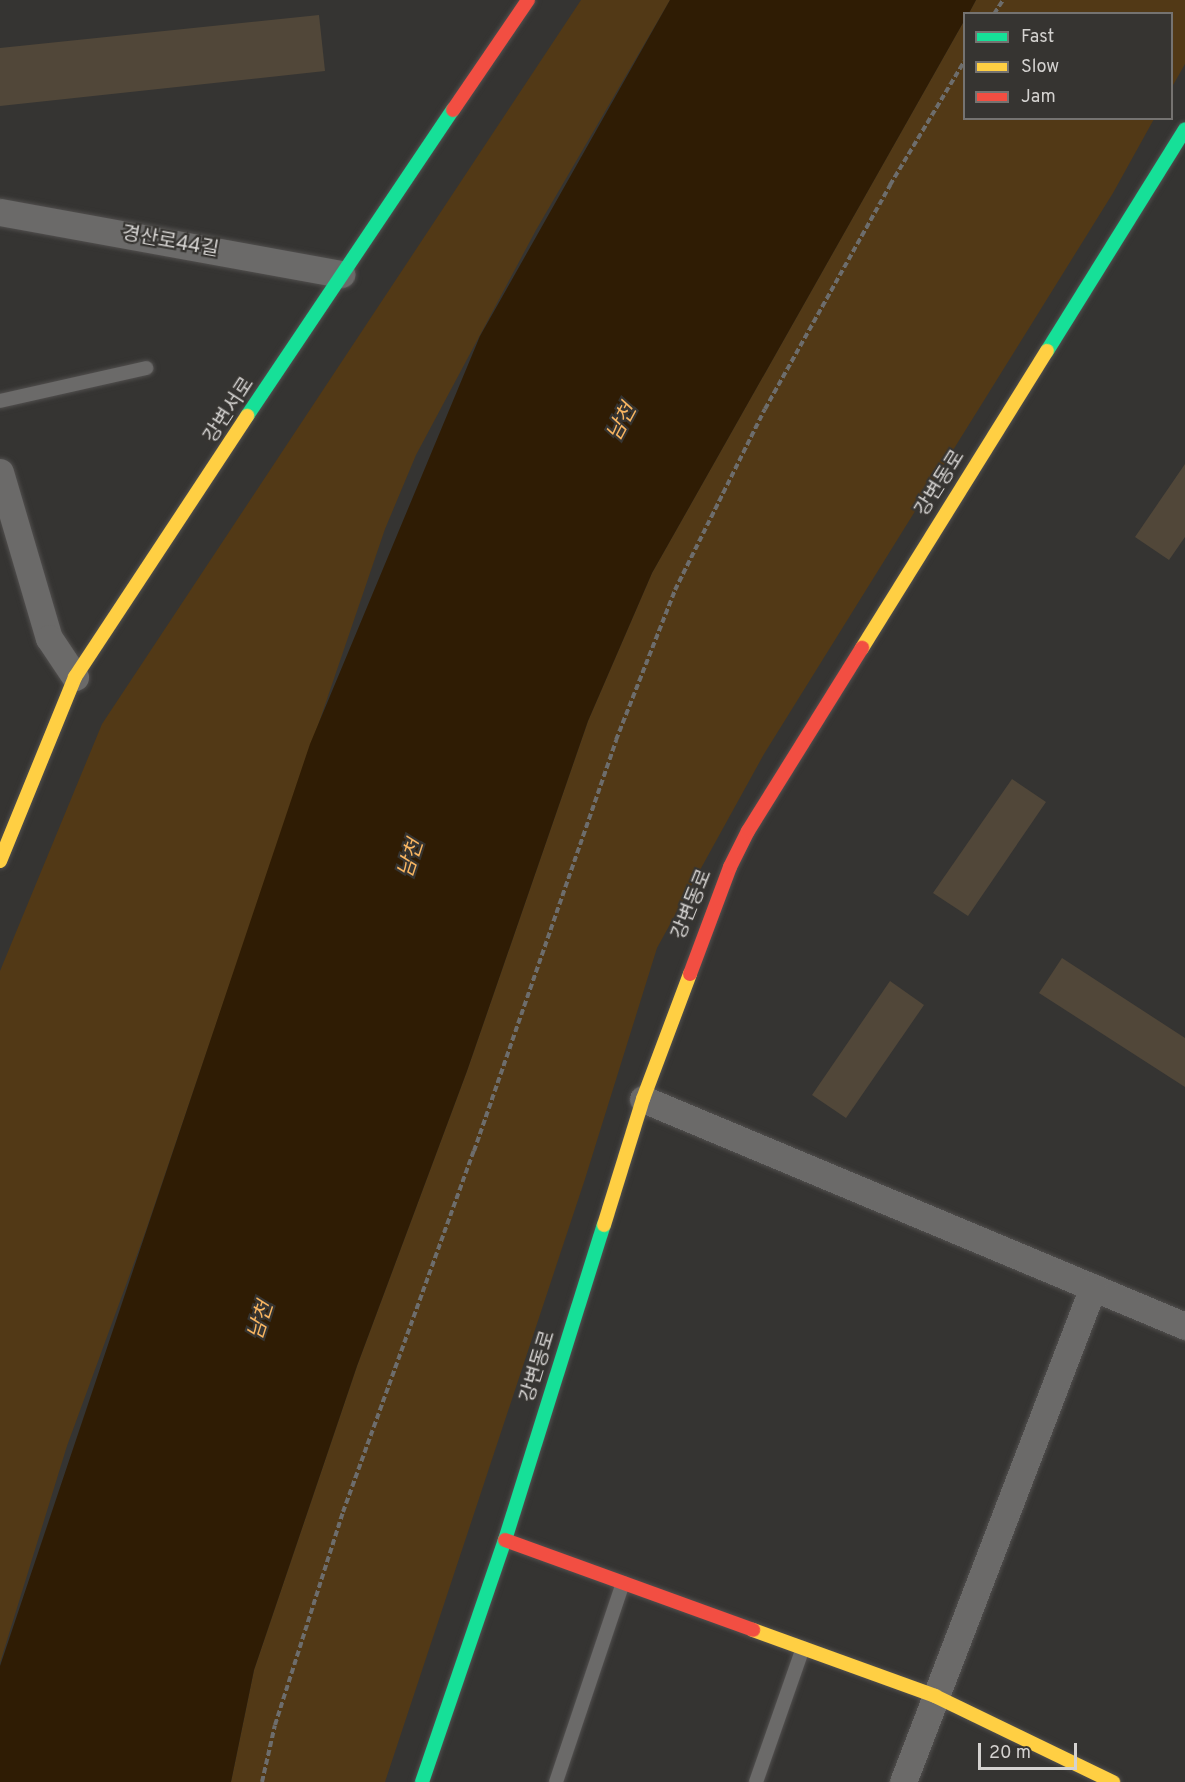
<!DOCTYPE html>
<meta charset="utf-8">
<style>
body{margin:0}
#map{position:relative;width:1185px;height:1782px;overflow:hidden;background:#353432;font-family:Overpass,"Noto Sans KR",sans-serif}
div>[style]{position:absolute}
.green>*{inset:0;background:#523916}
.water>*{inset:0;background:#2f1c04}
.building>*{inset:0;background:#514739}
.path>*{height:4px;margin-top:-2px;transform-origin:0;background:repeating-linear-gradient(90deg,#6d6d6c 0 6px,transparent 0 9px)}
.roads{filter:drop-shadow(0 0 2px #514f4e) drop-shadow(0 0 2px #514f4e)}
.lane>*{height:14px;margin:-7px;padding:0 7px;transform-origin:7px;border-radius:7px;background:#6b6a69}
.street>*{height:27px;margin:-13.5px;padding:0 13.5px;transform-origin:13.5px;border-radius:13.5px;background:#6b6a69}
.fast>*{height:14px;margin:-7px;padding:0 7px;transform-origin:7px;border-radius:7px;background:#16e098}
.slow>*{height:14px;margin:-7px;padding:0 7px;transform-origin:7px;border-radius:7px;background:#ffcf43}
.jam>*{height:14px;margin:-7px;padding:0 7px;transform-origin:7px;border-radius:7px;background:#f24e42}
span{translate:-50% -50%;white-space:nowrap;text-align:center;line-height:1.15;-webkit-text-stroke:4.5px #363431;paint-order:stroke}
.street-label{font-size:20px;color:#d4d2d0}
.water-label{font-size:21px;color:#f8b561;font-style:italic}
.legend{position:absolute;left:963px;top:12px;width:210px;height:108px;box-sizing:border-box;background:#363431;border:2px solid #757371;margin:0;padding:8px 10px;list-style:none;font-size:18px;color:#d4d2d0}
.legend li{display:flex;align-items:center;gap:12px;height:30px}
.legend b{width:30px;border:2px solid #757371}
.scale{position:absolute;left:978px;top:1743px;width:99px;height:27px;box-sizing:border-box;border:3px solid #d4d2d0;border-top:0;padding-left:8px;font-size:18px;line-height:21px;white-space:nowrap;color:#d4d2d0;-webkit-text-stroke:4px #363431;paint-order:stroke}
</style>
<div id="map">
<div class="green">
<div style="clip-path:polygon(581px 0,670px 0,536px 230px,416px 455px,385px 529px,145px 1233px,67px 1446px,0 1663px,0 971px,102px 724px)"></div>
<div style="clip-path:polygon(976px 0,1185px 0,1185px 64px,1172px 87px,1172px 14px,969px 13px)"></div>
<div style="clip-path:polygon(964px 21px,964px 118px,1154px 119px,1113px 193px,764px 754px,657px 948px,585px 1179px,385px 1782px,231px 1782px,254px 1670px,357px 1366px,467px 1071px,588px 721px,652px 573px)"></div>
</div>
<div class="water">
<div style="clip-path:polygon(670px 0,976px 0,969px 13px,964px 14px,964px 21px,652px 573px,588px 721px,467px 1071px,357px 1366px,254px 1670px,231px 1782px,0 1782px,0 1666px,310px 744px,480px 336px)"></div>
</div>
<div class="building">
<div style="clip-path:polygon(319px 15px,325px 71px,0 106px,0 48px)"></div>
<div style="clip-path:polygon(1185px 464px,1185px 537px,1169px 560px,1135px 537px)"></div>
<div style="clip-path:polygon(1012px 779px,1046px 802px,968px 916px,933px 893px)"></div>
<div style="clip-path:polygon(1062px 958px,1185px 1038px,1185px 1087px,1039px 993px)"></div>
<div style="clip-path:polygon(890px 981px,924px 1005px,846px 1118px,812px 1095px)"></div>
</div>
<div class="path">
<div style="left:994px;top:14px;width:17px;rotate:-57deg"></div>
<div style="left:262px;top:1782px;width:58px;rotate:-77.2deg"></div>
<div style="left:275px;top:1725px;width:224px;rotate:-72.3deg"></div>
<div style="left:343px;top:1512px;width:384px;rotate:-70.1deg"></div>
<div style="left:474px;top:1151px;width:435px;rotate:-70.9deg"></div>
<div style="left:616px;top:740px;width:161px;rotate:-68.5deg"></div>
<div style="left:675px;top:590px;width:202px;rotate:-63.6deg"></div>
<div style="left:765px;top:409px;width:257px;rotate:-60.8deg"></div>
<div style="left:890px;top:185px;width:144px;rotate:-59deg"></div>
</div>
<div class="roads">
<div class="lane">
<div style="left:0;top:401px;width:150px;rotate:-12.7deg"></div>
<div style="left:556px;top:1782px;width:210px;rotate:-71.4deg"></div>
<div style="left:756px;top:1782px;width:142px;rotate:-70.7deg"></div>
</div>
<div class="street">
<div style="left:0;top:212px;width:347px;rotate:10.3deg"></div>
<div style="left:0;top:472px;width:173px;rotate:73.6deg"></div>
<div style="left:49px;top:638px;width:47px;rotate:56.3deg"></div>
<div style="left:643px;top:1099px;width:588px;rotate:22.72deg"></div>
<div style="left:903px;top:1782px;width:530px;rotate:-69deg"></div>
</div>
<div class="fast">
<div style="left:1047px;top:351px;width:261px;rotate:-58.1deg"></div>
<div style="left:247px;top:416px;width:369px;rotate:-56.1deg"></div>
<div style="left:422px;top:1782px;width:256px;rotate:-71.1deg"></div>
<div style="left:505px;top:1540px;width:330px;rotate:-72.6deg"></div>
</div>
<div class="slow">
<div style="left:862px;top:648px;width:350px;rotate:-58.1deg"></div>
<div style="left:0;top:861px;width:199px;rotate:-67.8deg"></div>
<div style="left:75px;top:677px;width:313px;rotate:-56.6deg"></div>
<div style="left:604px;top:1225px;width:132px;rotate:-72.8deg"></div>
<div style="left:643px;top:1099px;width:134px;rotate:-69.4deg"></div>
<div style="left:753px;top:1630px;width:194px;rotate:19.9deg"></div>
<div style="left:935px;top:1696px;width:198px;rotate:25.8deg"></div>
</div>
<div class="jam">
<div style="left:453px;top:110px;width:133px;rotate:-55.7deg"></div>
<div style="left:690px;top:974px;width:114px;rotate:-69.5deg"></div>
<div style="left:730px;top:867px;width:40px;rotate:-63.4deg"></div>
<div style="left:748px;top:831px;width:216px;rotate:-58.1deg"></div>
<div style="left:505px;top:1540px;width:264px;rotate:19.9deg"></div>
</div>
</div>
<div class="street-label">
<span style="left:170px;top:243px;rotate:10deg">경산로44길</span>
<span style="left:230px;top:411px;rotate:-57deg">강변서로</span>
<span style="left:941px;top:484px;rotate:-58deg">강변동로</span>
<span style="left:693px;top:905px;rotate:-68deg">강변동로</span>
<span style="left:539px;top:1367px;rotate:-73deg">강변동로</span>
</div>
<div class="water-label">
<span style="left:623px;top:423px;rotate:-62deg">남천</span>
<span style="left:412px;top:859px;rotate:-72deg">남천</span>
<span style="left:262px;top:1321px;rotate:-72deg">남천</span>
</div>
<ul class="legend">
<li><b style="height:8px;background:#16e098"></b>Fast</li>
<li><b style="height:8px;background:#ffcf43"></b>Slow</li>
<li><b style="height:8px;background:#f24e42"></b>Jam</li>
</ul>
<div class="scale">20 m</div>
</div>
